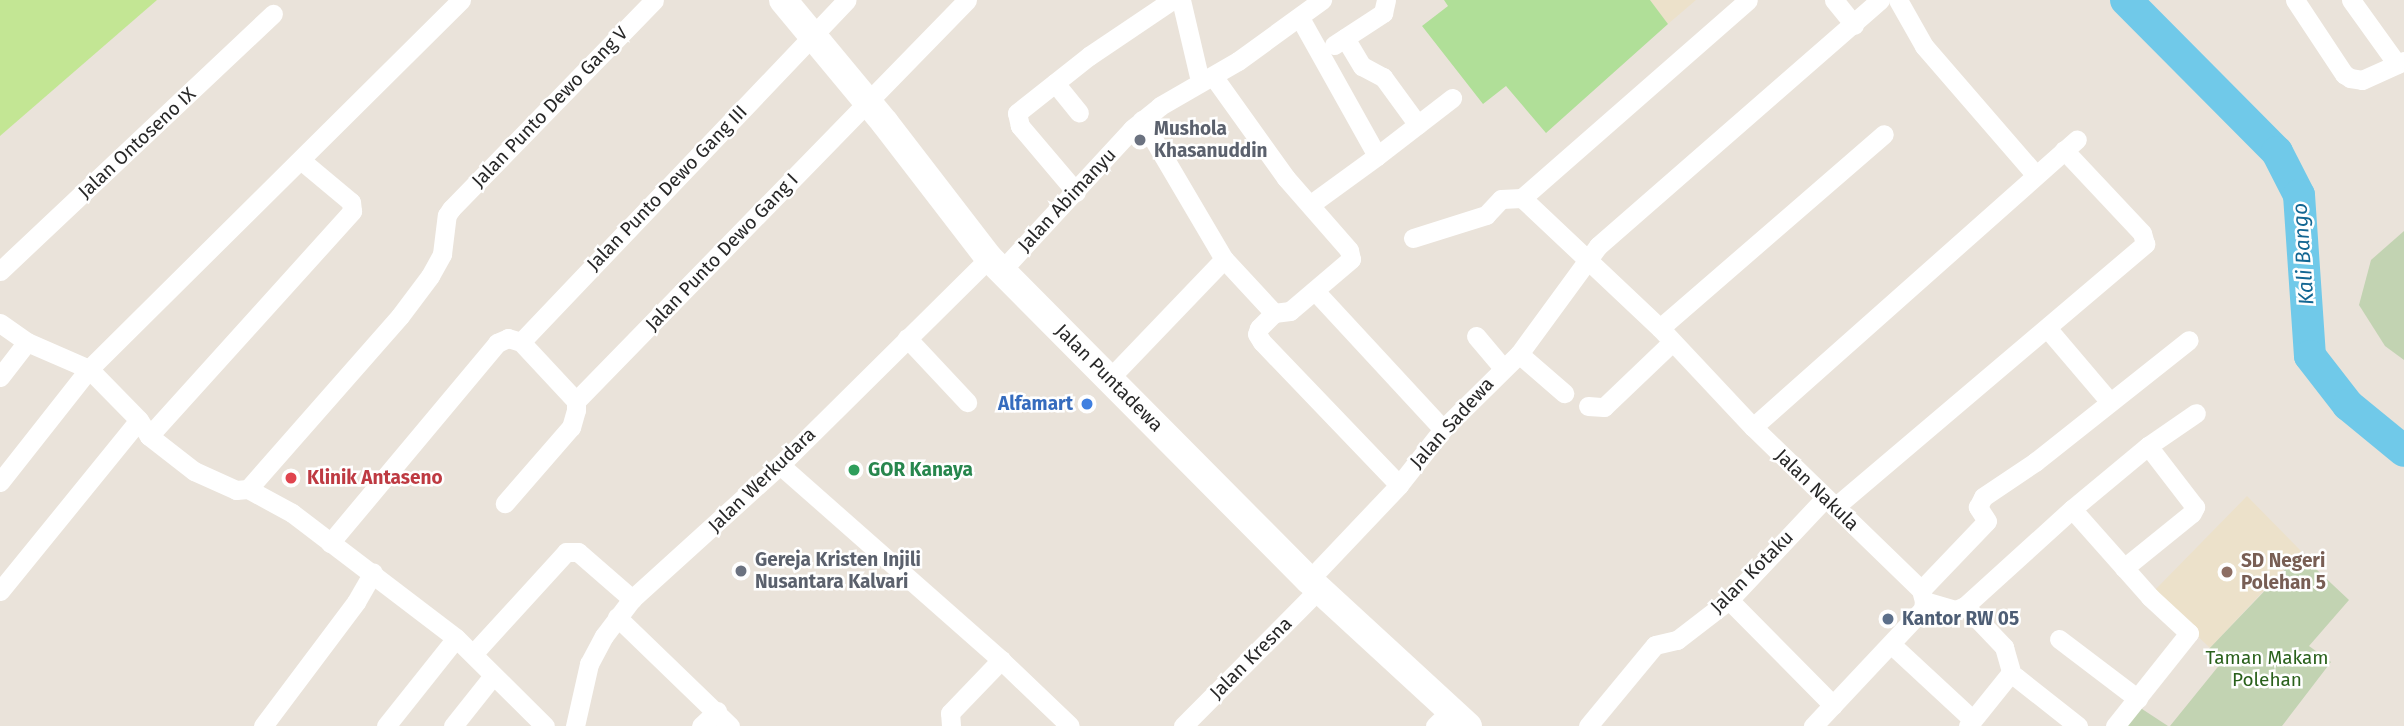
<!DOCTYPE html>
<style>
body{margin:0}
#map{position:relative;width:2404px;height:726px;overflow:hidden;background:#eae3da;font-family:"Fira Sans",sans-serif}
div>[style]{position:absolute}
.education>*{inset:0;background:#ece1ca}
.green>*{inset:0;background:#b0df98}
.cemetery>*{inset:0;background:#c2d3b2}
.pitch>*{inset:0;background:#c3e694}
.river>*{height:32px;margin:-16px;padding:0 16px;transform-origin:16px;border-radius:16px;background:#70c9e9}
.street>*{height:19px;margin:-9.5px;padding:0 9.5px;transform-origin:9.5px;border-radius:9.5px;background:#fff}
.secondary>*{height:28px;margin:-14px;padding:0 14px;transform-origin:14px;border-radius:14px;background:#fff}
.dots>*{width:19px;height:19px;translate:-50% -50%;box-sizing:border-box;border:4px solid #fff;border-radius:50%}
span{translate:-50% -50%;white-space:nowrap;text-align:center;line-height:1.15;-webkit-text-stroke:5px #fff;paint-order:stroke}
.street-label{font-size:19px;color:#282828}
.worship-label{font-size:19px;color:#5b616d;font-weight:700}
.left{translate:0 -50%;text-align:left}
.shop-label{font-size:19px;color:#366cbe;font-weight:700}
.right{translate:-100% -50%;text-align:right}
.leisure-label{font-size:19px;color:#27864d;font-weight:700}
.health-label{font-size:19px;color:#be3a42;font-weight:700}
.education-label{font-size:19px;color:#785e54;font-weight:700}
.service-label{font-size:19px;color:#4e5e75;font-weight:700}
.park-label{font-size:19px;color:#2a611c}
.water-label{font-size:21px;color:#126692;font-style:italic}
</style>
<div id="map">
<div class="education">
<div style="clip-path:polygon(1650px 0,1696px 0,1668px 24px)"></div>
<div style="clip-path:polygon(2247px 496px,2301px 551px,2210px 648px,2152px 593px)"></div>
</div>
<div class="green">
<div style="clip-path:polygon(1444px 0,1650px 0,1668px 24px,1546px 133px,1506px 86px,1483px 104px,1422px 26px,1448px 6px)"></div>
</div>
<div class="cemetery">
<div style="clip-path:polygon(2404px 231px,2404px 360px,2385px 346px,2359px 305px,2371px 260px)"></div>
<div style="clip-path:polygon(2300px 554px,2349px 600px,2309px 646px,2331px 662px,2282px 726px,2170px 726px,2221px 663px,2207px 651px)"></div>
<div style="clip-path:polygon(2139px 707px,2168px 726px,2122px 726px)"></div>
</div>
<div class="pitch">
<div style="clip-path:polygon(0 0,157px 0,0 136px)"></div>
</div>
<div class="river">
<div style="left:2126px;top:0;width:214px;rotate:45.2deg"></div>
<div style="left:2277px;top:152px;width:48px;rotate:62.9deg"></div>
<div style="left:2299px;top:195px;width:161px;rotate:86.1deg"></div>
<div style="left:2310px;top:356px;width:62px;rotate:52.2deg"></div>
<div style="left:2348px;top:405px;width:72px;rotate:39.4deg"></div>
</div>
<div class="street">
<div style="left:1181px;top:0;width:83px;rotate:76.8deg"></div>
<div style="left:1834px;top:0;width:32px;rotate:51deg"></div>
<div style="left:1898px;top:0;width:53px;rotate:60.5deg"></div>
<div style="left:1924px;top:46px;width:169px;rotate:49.1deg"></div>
<div style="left:2295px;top:0;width:89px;rotate:56.5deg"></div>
<div style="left:2344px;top:74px;width:7px;rotate:34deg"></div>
<div style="left:2350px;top:78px;width:12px;rotate:9deg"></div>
<div style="left:2362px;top:80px;width:46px;rotate:-24.3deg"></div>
<div style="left:2351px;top:0;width:79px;rotate:54.3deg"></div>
<div style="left:1300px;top:18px;width:158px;rotate:60.8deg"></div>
<div style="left:1377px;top:156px;width:82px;rotate:144deg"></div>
<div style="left:1345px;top:38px;width:33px;rotate:59deg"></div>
<div style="left:1362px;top:66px;width:24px;rotate:28deg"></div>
<div style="left:1383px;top:77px;width:59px;rotate:53.9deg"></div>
<div style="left:1334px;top:45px;width:59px;rotate:-33.1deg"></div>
<div style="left:1383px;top:13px;width:13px;rotate:-77deg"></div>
<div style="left:1055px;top:83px;width:38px;rotate:51deg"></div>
<div style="left:1142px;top:120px;width:161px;rotate:59.5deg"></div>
<div style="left:1224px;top:259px;width:74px;rotate:47.2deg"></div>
<div style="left:1274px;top:313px;width:16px;rotate:-7deg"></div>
<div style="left:1290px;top:311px;width:80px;rotate:-40.4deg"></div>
<div style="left:1351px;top:259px;width:9px;rotate:-103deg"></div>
<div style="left:1349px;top:250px;width:96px;rotate:-131.2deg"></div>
<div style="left:1286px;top:178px;width:125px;rotate:-125.6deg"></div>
<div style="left:1377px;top:156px;width:95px;rotate:-37.7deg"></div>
<div style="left:1076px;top:192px;width:87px;rotate:-130.3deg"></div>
<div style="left:1020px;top:126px;width:13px;rotate:-103deg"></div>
<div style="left:1017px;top:113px;width:92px;rotate:-38.4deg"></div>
<div style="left:1089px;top:56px;width:100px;rotate:-34deg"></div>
<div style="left:1522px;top:198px;width:190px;rotate:43.3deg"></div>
<div style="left:1660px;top:328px;width:136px;rotate:46.8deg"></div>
<div style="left:1753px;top:427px;width:234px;rotate:44.1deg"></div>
<div style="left:1921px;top:590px;width:11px;rotate:75deg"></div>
<div style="left:1924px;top:601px;width:8px;rotate:97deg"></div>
<div style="left:1923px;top:609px;width:161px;rotate:133.2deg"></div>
<div style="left:1522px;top:198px;width:300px;rotate:-41.2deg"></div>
<div style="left:1413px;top:238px;width:77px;rotate:-17.5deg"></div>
<div style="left:1486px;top:215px;width:22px;rotate:-47deg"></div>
<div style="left:1501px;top:199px;width:21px;rotate:-3deg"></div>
<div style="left:1002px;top:270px;width:192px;rotate:-47.3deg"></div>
<div style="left:1132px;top:129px;width:36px;rotate:-39deg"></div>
<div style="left:1160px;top:106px;width:90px;rotate:-30deg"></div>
<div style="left:1238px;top:61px;width:104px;rotate:-36deg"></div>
<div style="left:0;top:271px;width:375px;rotate:-43.3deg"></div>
<div style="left:1315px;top:291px;width:188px;rotate:47.2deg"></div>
<div style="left:1274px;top:313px;width:21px;rotate:135deg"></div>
<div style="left:1259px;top:328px;width:6px;rotate:108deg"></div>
<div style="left:1257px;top:334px;width:9px;rotate:58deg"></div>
<div style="left:1262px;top:342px;width:198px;rotate:46.2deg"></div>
<div style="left:0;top:323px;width:33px;rotate:35deg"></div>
<div style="left:27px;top:342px;width:68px;rotate:23.5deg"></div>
<div style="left:89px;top:369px;width:71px;rotate:45.6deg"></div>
<div style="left:139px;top:420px;width:19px;rotate:58deg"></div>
<div style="left:149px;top:436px;width:57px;rotate:37.9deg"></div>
<div style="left:194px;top:471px;width:46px;rotate:24.3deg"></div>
<div style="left:236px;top:490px;width:12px;rotate:-5deg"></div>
<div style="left:248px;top:489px;width:50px;rotate:28.6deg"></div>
<div style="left:292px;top:513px;width:206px;rotate:37.3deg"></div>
<div style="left:456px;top:638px;width:125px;rotate:44.7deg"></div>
<div style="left:1660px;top:328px;width:296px;rotate:-40.9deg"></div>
<div style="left:2047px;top:328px;width:97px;rotate:49.6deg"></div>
<div style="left:1476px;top:336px;width:42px;rotate:49.8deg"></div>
<div style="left:907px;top:338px;width:88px;rotate:46.8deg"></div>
<div style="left:521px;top:342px;width:472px;rotate:-46.4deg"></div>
<div style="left:1519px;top:354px;width:60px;rotate:40.9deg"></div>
<div style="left:0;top:377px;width:44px;rotate:-52.4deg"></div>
<div style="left:1109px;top:379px;width:166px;rotate:-46.2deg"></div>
<div style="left:576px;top:401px;width:560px;rotate:-45.72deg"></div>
<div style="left:1588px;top:406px;width:16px;rotate:4deg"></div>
<div style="left:1604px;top:407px;width:94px;rotate:-43.7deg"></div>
<div style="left:1753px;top:427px;width:433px;rotate:-41.6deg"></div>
<div style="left:149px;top:436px;width:303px;rotate:-47.9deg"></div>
<div style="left:352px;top:211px;width:9px;rotate:-96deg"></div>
<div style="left:351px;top:202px;width:64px;rotate:-140.1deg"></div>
<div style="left:780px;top:465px;width:295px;rotate:41.4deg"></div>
<div style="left:1001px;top:660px;width:95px;rotate:43.7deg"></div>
<div style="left:0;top:482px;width:144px;rotate:-51.8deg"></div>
<div style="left:89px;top:369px;width:524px;rotate:-44.77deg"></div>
<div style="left:248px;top:489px;width:230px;rotate:-48.7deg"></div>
<div style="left:400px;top:316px;width:50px;rotate:-53.1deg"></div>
<div style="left:430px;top:276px;width:25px;rotate:-61deg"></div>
<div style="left:442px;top:254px;width:39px;rotate:-83deg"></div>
<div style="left:447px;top:215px;width:7px;rotate:-56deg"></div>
<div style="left:451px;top:209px;width:291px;rotate:-45.8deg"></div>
<div style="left:1835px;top:507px;width:407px;rotate:-40.3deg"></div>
<div style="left:2145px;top:244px;width:11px;rotate:-105deg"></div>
<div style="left:2142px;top:233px;width:114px;rotate:-133.2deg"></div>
<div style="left:2072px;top:509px;width:118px;rotate:48.4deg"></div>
<div style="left:2150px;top:597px;width:53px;rotate:42.7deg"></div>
<div style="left:2189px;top:633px;width:119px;rotate:128.5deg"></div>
<div style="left:330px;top:543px;width:261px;rotate:-50.1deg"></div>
<div style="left:497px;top:343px;width:12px;rotate:-24deg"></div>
<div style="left:508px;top:338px;width:14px;rotate:17deg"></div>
<div style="left:521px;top:342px;width:81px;rotate:47deg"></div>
<div style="left:576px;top:401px;width:9px;rotate:90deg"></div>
<div style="left:576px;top:410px;width:18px;rotate:106deg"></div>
<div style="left:571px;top:427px;width:101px;rotate:131deg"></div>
<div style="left:2124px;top:568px;width:87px;rotate:-39deg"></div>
<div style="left:2192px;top:513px;width:7px;rotate:-63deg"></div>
<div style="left:2195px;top:507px;width:77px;rotate:-127.6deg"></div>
<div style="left:1309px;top:580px;width:131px;rotate:-46.5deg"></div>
<div style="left:1399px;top:485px;width:71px;rotate:-51.8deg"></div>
<div style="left:1443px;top:429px;width:107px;rotate:-44.6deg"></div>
<div style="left:1519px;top:354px;width:134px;rotate:-53.8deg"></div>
<div style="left:1598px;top:246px;width:374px;rotate:-41.1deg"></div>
<div style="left:1921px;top:590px;width:95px;rotate:-46.3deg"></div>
<div style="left:1987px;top:521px;width:17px;rotate:-123deg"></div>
<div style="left:1978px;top:507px;width:11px;rotate:-63deg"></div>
<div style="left:1983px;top:497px;width:63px;rotate:-33.9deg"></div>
<div style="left:2035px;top:462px;width:196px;rotate:-38.4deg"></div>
<div style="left:0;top:591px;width:220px;rotate:-50.9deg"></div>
<div style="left:1729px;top:600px;width:148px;rotate:45.3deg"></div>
<div style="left:1924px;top:601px;width:33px;rotate:16deg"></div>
<div style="left:1956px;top:610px;width:10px;rotate:-24deg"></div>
<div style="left:1965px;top:606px;width:144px;rotate:-42.2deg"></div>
<div style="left:2072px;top:509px;width:99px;rotate:-39.7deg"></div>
<div style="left:2148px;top:446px;width:58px;rotate:-34.5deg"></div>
<div style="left:1965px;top:606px;width:57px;rotate:46.4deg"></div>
<div style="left:2004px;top:647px;width:29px;rotate:74deg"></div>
<div style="left:617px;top:617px;width:157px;rotate:44deg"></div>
<div style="left:2059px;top:639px;width:99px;rotate:37.2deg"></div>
<div style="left:1892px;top:645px;width:110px;rotate:42.8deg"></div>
<div style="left:473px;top:654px;width:138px;rotate:-47.6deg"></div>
<div style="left:566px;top:552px;width:12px"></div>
<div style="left:578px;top:552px;width:72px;rotate:41deg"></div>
<div style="left:263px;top:726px;width:155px;rotate:-53.1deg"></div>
<div style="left:356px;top:602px;width:34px;rotate:-60deg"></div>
<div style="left:386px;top:726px;width:112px;rotate:-51.5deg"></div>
<div style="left:453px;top:726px;width:63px;rotate:-51.5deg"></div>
<div style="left:575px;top:726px;width:64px;rotate:-77.3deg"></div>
<div style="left:589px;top:664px;width:32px;rotate:-62deg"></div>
<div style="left:604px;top:636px;width:46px;rotate:-52.9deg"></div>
<div style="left:632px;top:599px;width:200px;rotate:-42.2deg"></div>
<div style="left:780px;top:465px;width:294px;rotate:-44.7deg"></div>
<div style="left:701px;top:726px;width:22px;rotate:-43deg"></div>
<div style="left:951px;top:726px;width:13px;rotate:-94deg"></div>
<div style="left:950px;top:713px;width:74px;rotate:-46.1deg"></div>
<div style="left:1183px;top:726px;width:193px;rotate:-45.2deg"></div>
<div style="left:1435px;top:726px;width:23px;rotate:-45deg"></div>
<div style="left:1588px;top:726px;width:105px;rotate:-50.4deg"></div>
<div style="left:1655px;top:645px;width:23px;rotate:-13deg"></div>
<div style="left:1677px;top:640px;width:66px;rotate:-37.6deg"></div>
<div style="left:1729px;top:600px;width:140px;rotate:-46.7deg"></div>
<div style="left:1968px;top:726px;width:65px;rotate:-51.2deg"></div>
<div style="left:2009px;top:675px;width:7px;rotate:16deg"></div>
<div style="left:2016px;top:677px;width:79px;rotate:38.3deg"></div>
</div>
<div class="secondary">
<div style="left:783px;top:0;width:160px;rotate:50.3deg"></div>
<div style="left:885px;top:123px;width:170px;rotate:52.4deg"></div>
<div style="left:989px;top:258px;width:454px;rotate:45.2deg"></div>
<div style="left:1309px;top:580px;width:216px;rotate:42.6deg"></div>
</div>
<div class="dots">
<div style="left:1140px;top:140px;background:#6b7280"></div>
<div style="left:1087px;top:404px;background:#3f7fe0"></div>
<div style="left:854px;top:470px;background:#2e9e5b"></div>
<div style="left:291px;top:478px;background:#e0444e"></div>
<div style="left:741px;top:571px;background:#6b7280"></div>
<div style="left:2227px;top:572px;background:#8d6e63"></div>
<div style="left:1888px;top:619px;background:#5c6f8a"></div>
</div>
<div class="street-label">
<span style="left:550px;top:107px;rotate:-46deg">Jalan Punto Dewo Gang V</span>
<span style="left:137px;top:143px;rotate:-43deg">Jalan Ontoseno IX</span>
<span style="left:667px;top:188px;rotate:-46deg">Jalan Punto Dewo Gang III</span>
<span style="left:1067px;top:200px;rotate:-47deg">Jalan Abimanyu</span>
<span style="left:722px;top:252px;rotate:-46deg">Jalan Punto Dewo Gang I</span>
<span style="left:1109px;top:378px;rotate:45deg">Jalan Puntadewa</span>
<span style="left:1452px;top:423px;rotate:-48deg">Jalan Sadewa</span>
<span style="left:762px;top:480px;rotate:-44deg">Jalan Werkudara</span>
<span style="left:1817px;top:490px;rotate:44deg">Jalan Nakula</span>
<span style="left:1752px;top:572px;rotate:-45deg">Jalan Kotaku</span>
<span style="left:1251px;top:658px;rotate:-45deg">Jalan Kresna</span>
</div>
<div class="worship-label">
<span class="left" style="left:1154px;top:140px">Mushola<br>Khasanuddin</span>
<span class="left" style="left:755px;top:571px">Gereja Kristen Injili<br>Nusantara Kalvari</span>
</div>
<div class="shop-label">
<span class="right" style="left:1073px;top:404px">Alfamart</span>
</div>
<div class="leisure-label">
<span class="left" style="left:868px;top:470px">GOR Kanaya</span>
</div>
<div class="health-label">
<span class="left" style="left:307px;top:478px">Klinik Antaseno</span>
</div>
<div class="education-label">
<span class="left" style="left:2241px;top:572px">SD Negeri<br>Polehan 5</span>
</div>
<div class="service-label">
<span class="left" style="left:1902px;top:619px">Kantor RW 05</span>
</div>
<div class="park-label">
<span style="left:2267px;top:669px">Taman Makam<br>Polehan</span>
</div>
<div class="water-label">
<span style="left:2303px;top:254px;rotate:-94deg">Kali Bango</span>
</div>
</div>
